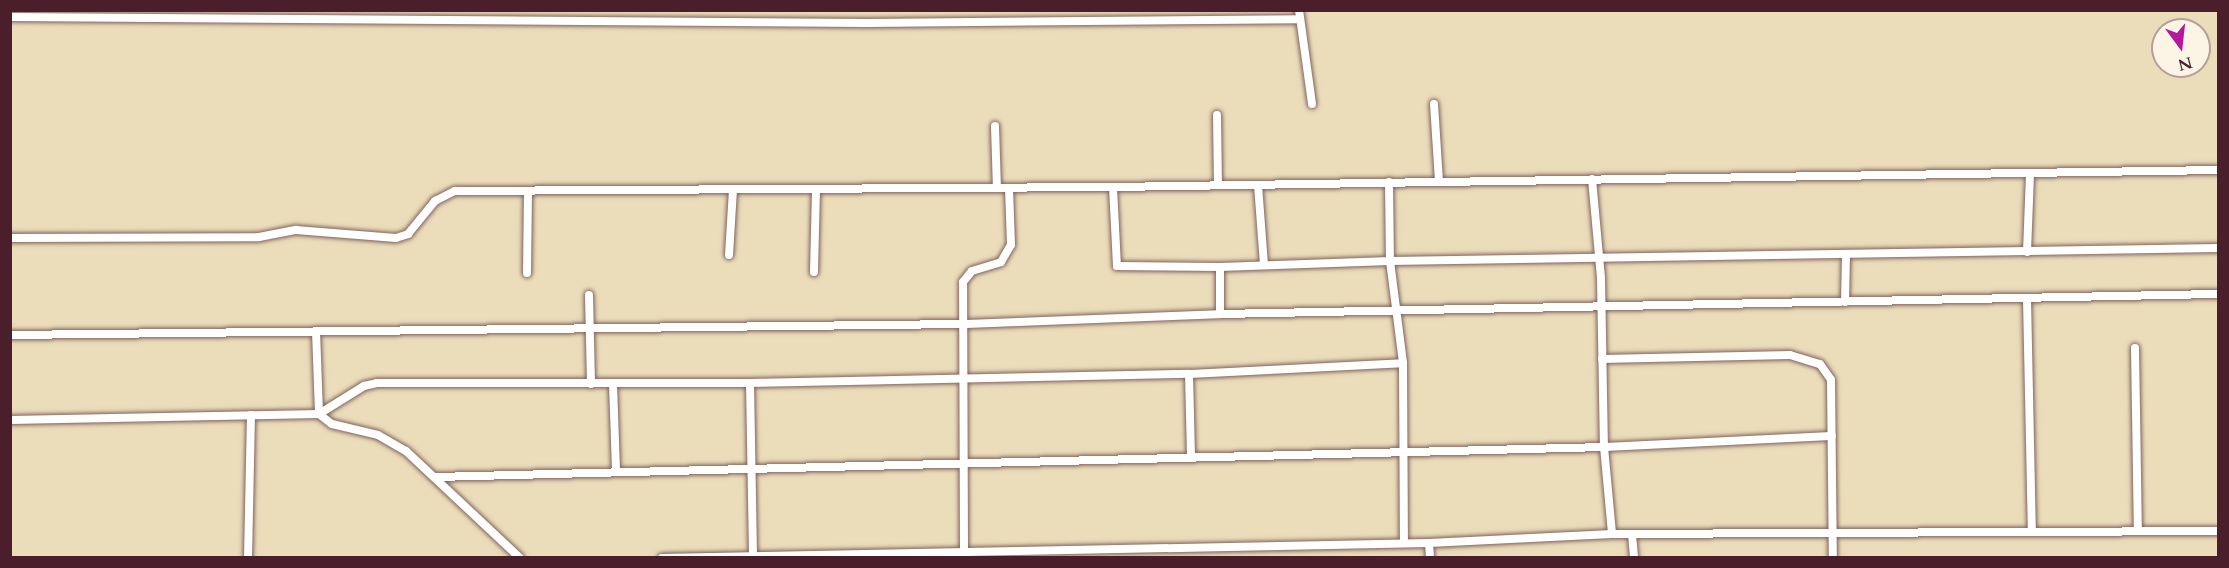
<!DOCTYPE html>
<style>
body{margin:0}
#map{position:relative;width:2229px;height:568px;overflow:hidden;background:#ebddba;font-family:Cardo,serif}
div>[style]{position:absolute}
.roads{filter:drop-shadow(0 0 2px #82625d) drop-shadow(0 0 2px #82625d)}
.minor>*{height:8px;margin:-4px;padding:0 4px;transform-origin:4px;border-radius:4px;background:#fff}
span{translate:-50% -50%;white-space:nowrap;text-align:center;line-height:1.15;-webkit-text-stroke:4.5px #fcf5e5;paint-order:stroke}
.frame{position:absolute;inset:0;border:12px solid #4a1f2b;pointer-events:none}
.north{position:absolute;left:2151px;top:18px;width:60px;height:60px;box-sizing:border-box;background:#fcf5e5;border:2px solid #b59f9b;border-radius:50%;rotate:165deg;font-size:16px;font-weight:700;line-height:24px;text-align:center;color:#4a1f2b}
.north::after{content:'';display:block;margin:auto;width:21px;height:27px;background:#b5179e;clip-path:polygon(50% 0,100% 100%,50% 72%,0 100%)}
</style>
<div id="map">
<div class="roads">
<div class="minor">
<div style="left:1299px;top:10px;width:95px;rotate:82.1deg"></div>
<div style="left:10px;top:17px;width:857px;rotate:0.4deg"></div>
<div style="left:867px;top:23px;width:432px;rotate:-0.5deg"></div>
<div style="left:1434px;top:104px;width:77px;rotate:86.3deg"></div>
<div style="left:1217px;top:115px;width:70px;rotate:89.2deg"></div>
<div style="left:995px;top:126px;width:62px;rotate:88.2deg"></div>
<div style="left:1592px;top:179px;width:99px;rotate:84.8deg"></div>
<div style="left:1601px;top:278px;width:169px;rotate:89deg"></div>
<div style="left:1604px;top:447px;width:87px;rotate:84.7deg"></div>
<div style="left:1389px;top:182px;width:79px;rotate:89.3deg"></div>
<div style="left:1390px;top:261px;width:103px;rotate:82.7deg"></div>
<div style="left:1403px;top:363px;width:179px;rotate:89.7deg"></div>
<div style="left:1258px;top:185px;width:80px;rotate:85.7deg"></div>
<div style="left:10px;top:238px;width:249px;rotate:-0.2deg"></div>
<div style="left:259px;top:237px;width:38px;rotate:-11deg"></div>
<div style="left:296px;top:230px;width:100px;rotate:4.6deg"></div>
<div style="left:396px;top:238px;width:13px;rotate:-18deg"></div>
<div style="left:408px;top:234px;width:43px;rotate:-50.7deg"></div>
<div style="left:435px;top:201px;width:22px;rotate:-27deg"></div>
<div style="left:455px;top:191px;width:658px;rotate:-0.35deg"></div>
<div style="left:2027px;top:252px;width:79px;rotate:-87.8deg"></div>
<div style="left:729px;top:255px;width:65px;rotate:-86.5deg"></div>
<div style="left:1220px;top:267px;width:103px;rotate:-179.4deg"></div>
<div style="left:1117px;top:266px;width:79px;rotate:-92.9deg"></div>
<div style="left:1113px;top:187px;width:1105px;rotate:-0.88deg"></div>
<div style="left:814px;top:272px;width:83px;rotate:-88.6deg"></div>
<div style="left:527px;top:273px;width:81px;rotate:-89.3deg"></div>
<div style="left:589px;top:295px;width:89px;rotate:88.7deg"></div>
<div style="left:2027px;top:299px;width:233px;rotate:88.8deg"></div>
<div style="left:1845px;top:302px;width:47px;rotate:-88.8deg"></div>
<div style="left:1220px;top:314px;width:47px;rotate:-90deg"></div>
<div style="left:1220px;top:267px;width:170px;rotate:-2deg"></div>
<div style="left:1390px;top:261px;width:828px;rotate:-0.9deg"></div>
<div style="left:316px;top:331px;width:83px;rotate:87.9deg"></div>
<div style="left:10px;top:335px;width:954px;rotate:-0.66deg"></div>
<div style="left:964px;top:324px;width:256px;rotate:-2.2deg"></div>
<div style="left:1220px;top:314px;width:998px;rotate:-1.15deg"></div>
<div style="left:2135px;top:348px;width:183px;rotate:89.1deg"></div>
<div style="left:1602px;top:359px;width:188px;rotate:-1.2deg"></div>
<div style="left:1790px;top:355px;width:31px;rotate:17deg"></div>
<div style="left:1820px;top:364px;width:19px;rotate:55deg"></div>
<div style="left:1831px;top:380px;width:178px;rotate:89.4deg"></div>
<div style="left:1189px;top:374px;width:81px;rotate:88.6deg"></div>
<div style="left:750px;top:383px;width:171px;rotate:89deg"></div>
<div style="left:613px;top:384px;width:88px;rotate:88deg"></div>
<div style="left:319px;top:414px;width:16px;rotate:38deg"></div>
<div style="left:332px;top:424px;width:47px;rotate:13.4deg"></div>
<div style="left:378px;top:435px;width:32px;rotate:30deg"></div>
<div style="left:406px;top:451px;width:156px;rotate:43.2deg"></div>
<div style="left:10px;top:420px;width:309px;rotate:-1.1deg"></div>
<div style="left:319px;top:414px;width:53px;rotate:-31.9deg"></div>
<div style="left:364px;top:386px;width:13px;rotate:-13deg"></div>
<div style="left:377px;top:383px;width:373px"></div>
<div style="left:750px;top:383px;width:439px;rotate:-1.2deg"></div>
<div style="left:1189px;top:374px;width:214px;rotate:-2.9deg"></div>
<div style="left:436px;top:477px;width:1168px;rotate:-1.47deg"></div>
<div style="left:1604px;top:447px;width:228px;rotate:-2.8deg"></div>
<div style="left:1632px;top:534px;width:24px;rotate:85deg"></div>
<div style="left:1429px;top:543px;width:15px;rotate:86deg"></div>
<div style="left:964px;top:551px;width:269px;rotate:-90.2deg"></div>
<div style="left:963px;top:282px;width:14px;rotate:-51deg"></div>
<div style="left:972px;top:271px;width:30px;rotate:-17deg"></div>
<div style="left:1001px;top:262px;width:20px;rotate:-60deg"></div>
<div style="left:1011px;top:245px;width:57px;rotate:-92deg"></div>
<div style="left:248px;top:558px;width:143px;rotate:-88.8deg"></div>
<div style="left:662px;top:558px;width:767px;rotate:-1.12deg"></div>
<div style="left:1429px;top:543px;width:183px;rotate:-2.8deg"></div>
<div style="left:1612px;top:534px;width:606px;rotate:-0.28deg"></div>
</div>
</div>
<div class="frame"></div>
<div class="north">N</div>
</div>
